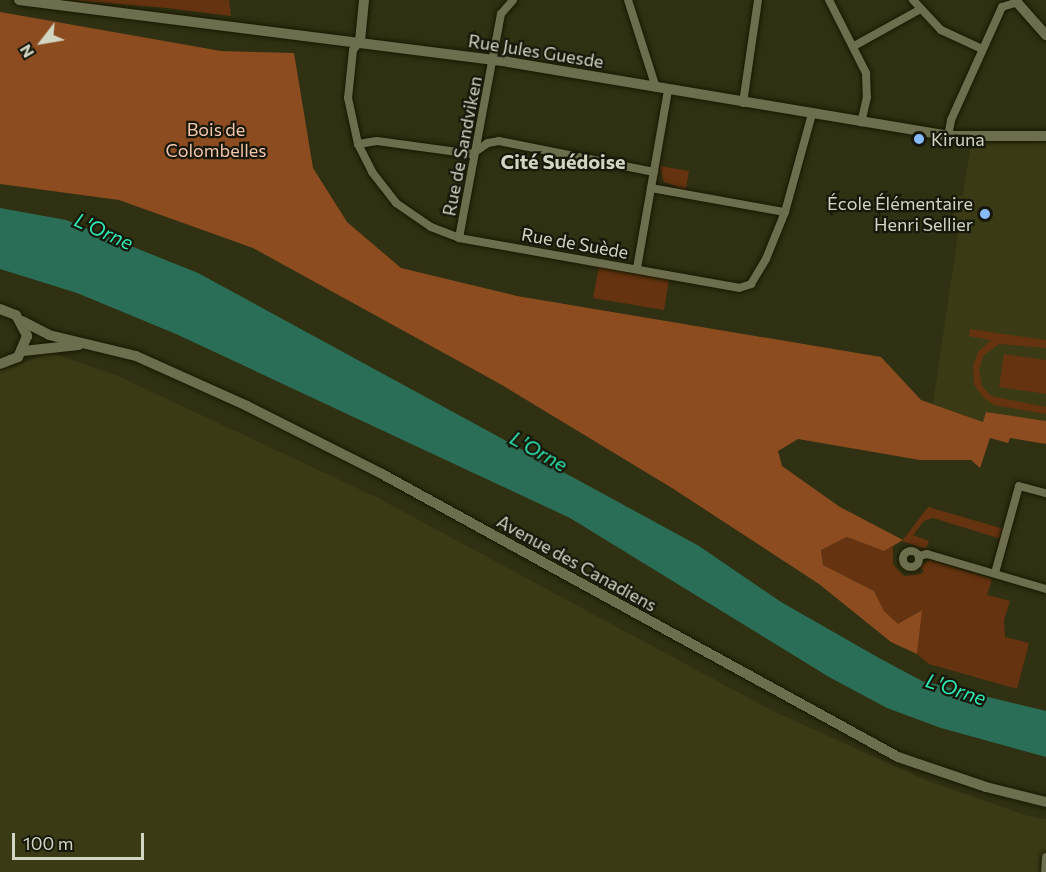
<!DOCTYPE html>
<meta charset="utf-8">
<style>
body{margin:0}
#map{position:relative;width:1046px;height:872px;overflow:hidden;background:#303112;font-family:Commissioner,sans-serif}
div>[style]{position:absolute}
.built>*{inset:0;background:#3a3b14}
.green>*{inset:0;background:#65330f}
.forest>*{inset:0;background:#8c4c20}
.water>*{inset:0;background:#2b6e57}
.roads{filter:drop-shadow(0 0 2px #181800) drop-shadow(0 0 2px #181800)}
.street>*{height:8px;margin:-4px;padding:0 4px;transform-origin:4px;border-radius:4px;background:#6c6e4d}
.street>.ring{margin:-4px;padding:0;box-sizing:content-box;background:none;border:8px solid #6c6e4d;border-radius:50%}
.secondary>*{height:10px;margin:-5px;padding:0 5px;transform-origin:5px;border-radius:5px;background:#6c6e4d}
.dots>*{width:16px;height:16px;translate:-50% -50%;box-sizing:border-box;border:3px solid #17180b;border-radius:50%}
span{translate:-50% -50%;white-space:nowrap;text-align:center;line-height:1.15;-webkit-text-stroke:4.5px #17180b;paint-order:stroke}
.street-label{font-size:18px;color:#d3d5c3}
.park-label{font-size:18px;color:#f3c5aa}
.poi-label{font-size:18px;color:#d3d5c3}
.left{translate:0 -50%;text-align:left}
.right{translate:-100% -50%;text-align:right}
.neighbourhood-label{font-size:20px;color:#d3d5c3;font-weight:700}
.water-label{font-size:20px;color:#2de6b1;font-style:italic}
.north{position:absolute;left:12px;top:12px;width:60px;height:60px;-webkit-text-stroke:4px #17180b;paint-order:stroke;rotate:239deg;font-size:16px;font-weight:700;line-height:24px;text-align:center;color:#d3d5c3}
.north::after{content:'';display:block;margin:auto;width:21px;height:27px;background:#d3d5c3;clip-path:polygon(50% 0,100% 100%,50% 72%,0 100%)}
.scale{position:absolute;left:12px;top:833px;width:132px;height:27px;box-sizing:border-box;border:3px solid #d3d5c3;border-top:0;padding-left:8px;font-size:18px;line-height:21px;white-space:nowrap;color:#d3d5c3;-webkit-text-stroke:4px #17180b;paint-order:stroke}
</style>
<div id="map">
<div class="built">
<div style="clip-path:polygon(1046px 142px,1046px 421px,987px 412px,984px 422px,933px 404px,959px 228px,953px 227px,955px 202px,958px 196px,963px 196px,971px 143px)"></div>
<div style="clip-path:polygon(51px 353px,118px 376px,378px 498px,771px 710px,925px 780px,1028px 816px,1046px 819px,1046px 872px,0 872px,0 371px)"></div>
</div>
<div class="green">
<div style="clip-path:polygon(71px 0,229px 0,231px 16px,167px 8px)"></div>
<div style="clip-path:polygon(660px 166px,689px 171px,686px 190px,664px 182px)"></div>
<div style="clip-path:polygon(599px 267px,669px 279px,664px 310px,593px 298px)"></div>
<div style="clip-path:polygon(970px 329px,1046px 340px,1046px 348px,999px 344px,983px 356px,979px 370px,982px 386px,991px 396px,1046px 407px,1046px 414px,994px 405px,982px 396px,974px 384px,973px 366px,978px 352px,991px 340px,969px 336px)"></div>
<div style="clip-path:polygon(1004px 354px,1046px 360px,1046px 394px,999px 387px)"></div>
<div style="clip-path:polygon(928px 507px,1004px 529px,1001px 539px,933px 518px,924px 521px,913px 535px,929px 541px,926px 549px,902px 541px)"></div>
<div style="clip-path:polygon(847px 537px,884px 551px,893px 546px,893px 564px,904px 576px,921px 574px,924px 571px,919px 567px,930px 560px,992px 579px,987px 595px,1010px 601px,1004px 620px,1005px 637px,1029px 643px,1017px 689px,929px 664px,917px 654px,921px 610px,898px 625px,884px 611px,874px 591px,823px 565px,821px 550px)"></div>
</div>
<div class="forest">
<div style="clip-path:polygon(0 12px,221px 51px,294px 53px,313px 168px,347px 222px,401px 268px,517px 296px,881px 357px,921px 400px,983px 422px,986px 412px,1046px 421px,1046px 444px,1010px 438px,1008px 443px,990px 438px,980px 468px,971px 460px,920px 460px,798px 439px,778px 451px,782px 466px,840px 507px,903px 540px,884px 551px,847px 537px,821px 550px,823px 565px,874px 591px,884px 611px,898px 624px,922px 610px,917px 654px,891px 642px,819px 584px,672px 488px,502px 385px,253px 248px,119px 200px,0 184px)"></div>
</div>
<div class="water">
<div style="clip-path:polygon(0 208px,66px 220px,198px 273px,699px 546px,781px 602px,879px 658px,922px 681px,1046px 711px,1046px 757px,941px 728px,887px 708px,829px 677px,570px 518px,176px 334px,77px 293px,0 269px)"></div>
</div>
<div class="roads">
<div class="street">
<div style="left:628px;top:0;width:92px;rotate:72.3deg"></div>
<div style="left:829px;top:0;width:82px;rotate:63.1deg"></div>
<div style="left:866px;top:73px;width:24px;rotate:88deg"></div>
<div style="left:867px;top:97px;width:26px;rotate:103deg"></div>
<div style="left:913px;top:0;width:41px;rotate:47deg"></div>
<div style="left:941px;top:30px;width:45px;rotate:24.9deg"></div>
<div style="left:360px;top:41px;width:11px;rotate:128deg"></div>
<div style="left:353px;top:50px;width:48px;rotate:95.9deg"></div>
<div style="left:348px;top:98px;width:47px;rotate:77.7deg"></div>
<div style="left:358px;top:144px;width:31px;rotate:63deg"></div>
<div style="left:372px;top:172px;width:39px;rotate:52deg"></div>
<div style="left:396px;top:203px;width:42px;rotate:34.4deg"></div>
<div style="left:431px;top:227px;width:30px;rotate:21deg"></div>
<div style="left:459px;top:238px;width:284px;rotate:10.1deg"></div>
<div style="left:739px;top:288px;width:13px;rotate:-18deg"></div>
<div style="left:751px;top:284px;width:29px;rotate:-59deg"></div>
<div style="left:766px;top:259px;width:51px;rotate:-68deg"></div>
<div style="left:785px;top:212px;width:102px;rotate:-74.6deg"></div>
<div style="left:854px;top:46px;width:74px;rotate:-29deg"></div>
<div style="left:743px;top:103px;width:104px;rotate:-81.7deg"></div>
<div style="left:948px;top:136px;width:16px;rotate:-79deg"></div>
<div style="left:951px;top:120px;width:124px;rotate:-65.7deg"></div>
<div style="left:1002px;top:7px;width:17px;rotate:-17deg"></div>
<div style="left:358px;top:144px;width:19px;rotate:-9deg"></div>
<div style="left:377px;top:141px;width:96px;rotate:7.8deg"></div>
<div style="left:472px;top:154px;width:19px;rotate:-35deg"></div>
<div style="left:488px;top:143px;width:11px;rotate:-10deg"></div>
<div style="left:499px;top:141px;width:158px;rotate:11.3deg"></div>
<div style="left:651px;top:188px;width:136px;rotate:10.2deg"></div>
<div style="left:459px;top:238px;width:228px;rotate:-79.4deg"></div>
<div style="left:501px;top:14px;width:18px;rotate:-49deg"></div>
<div style="left:637px;top:268px;width:181px;rotate:-80.1deg"></div>
<div class="ring" style="left:903px;top:551px;width:8px;height:8px"></div>
<div style="left:919px;top:556px;width:8px;rotate:-14deg"></div>
<div style="left:927px;top:554px;width:124px;rotate:16.4deg"></div>
<div style="left:995px;top:573px;width:90px;rotate:-74.6deg"></div>
<div style="left:1019px;top:486px;width:28px;rotate:15deg"></div>
<div style="left:1045px;top:872px;width:15px;rotate:-86deg"></div>
</div>
<div class="secondary">
<div style="left:19px;top:0;width:493px;rotate:7.2deg"></div>
<div style="left:508px;top:62px;width:446px;rotate:9.5deg"></div>
<div style="left:948px;top:136px;width:98px"></div>
<div style="left:1015px;top:0;width:47px;rotate:48.5deg"></div>
<div style="left:360px;top:41px;width:41px;rotate:-84.4deg"></div>
<div style="left:0;top:309px;width:17px;rotate:21deg"></div>
<div style="left:16px;top:315px;width:24px;rotate:62deg"></div>
<div style="left:27px;top:336px;width:23px;rotate:113deg"></div>
<div style="left:18px;top:357px;width:19px;rotate:159deg"></div>
<div style="left:22px;top:321px;width:30px;rotate:27deg"></div>
<div style="left:49px;top:335px;width:89px;rotate:13.6deg"></div>
<div style="left:136px;top:356px;width:122px;rotate:24.2deg"></div>
<div style="left:247px;top:406px;width:151px;rotate:26.7deg"></div>
<div style="left:382px;top:474px;width:589px;rotate:28.74deg"></div>
<div style="left:898px;top:757px;width:93px;rotate:18.8deg"></div>
<div style="left:986px;top:787px;width:62px;rotate:14deg"></div>
<div style="left:23px;top:351px;width:56px;rotate:-6.1deg"></div>
</div>
</div>
<div class="dots">
<div style="left:919px;top:139px;background:#87bbfb"></div>
<div style="left:985px;top:214px;background:#87bbfb"></div>
</div>
<div class="street-label">
<span style="left:536px;top:51px;rotate:9deg">Rue Jules Guesde</span>
<span style="left:462px;top:146px;rotate:-79deg">Rue de Sandviken</span>
<span style="left:575px;top:243px;rotate:10deg">Rue de Suède</span>
<span style="left:577px;top:563px;rotate:29deg">Avenue des Canadiens</span>
</div>
<div class="park-label">
<span style="left:216px;top:140px">Bois de<br>Colombelles</span>
</div>
<div class="poi-label">
<span class="left" style="left:931px;top:139px">Kiruna</span>
<span class="right" style="left:973px;top:214px">École Élémentaire<br>Henri Sellier</span>
</div>
<div class="neighbourhood-label">
<span style="left:563px;top:161px">Cité Suédoise</span>
</div>
<div class="water-label">
<span style="left:104px;top:231px;rotate:24deg">L'Orne</span>
<span style="left:539px;top:451px;rotate:29deg">L'Orne</span>
<span style="left:956px;top:689px;rotate:18deg">L'Orne</span>
</div>
<div class="north">N</div>
<div class="scale">100 m</div>
</div>
